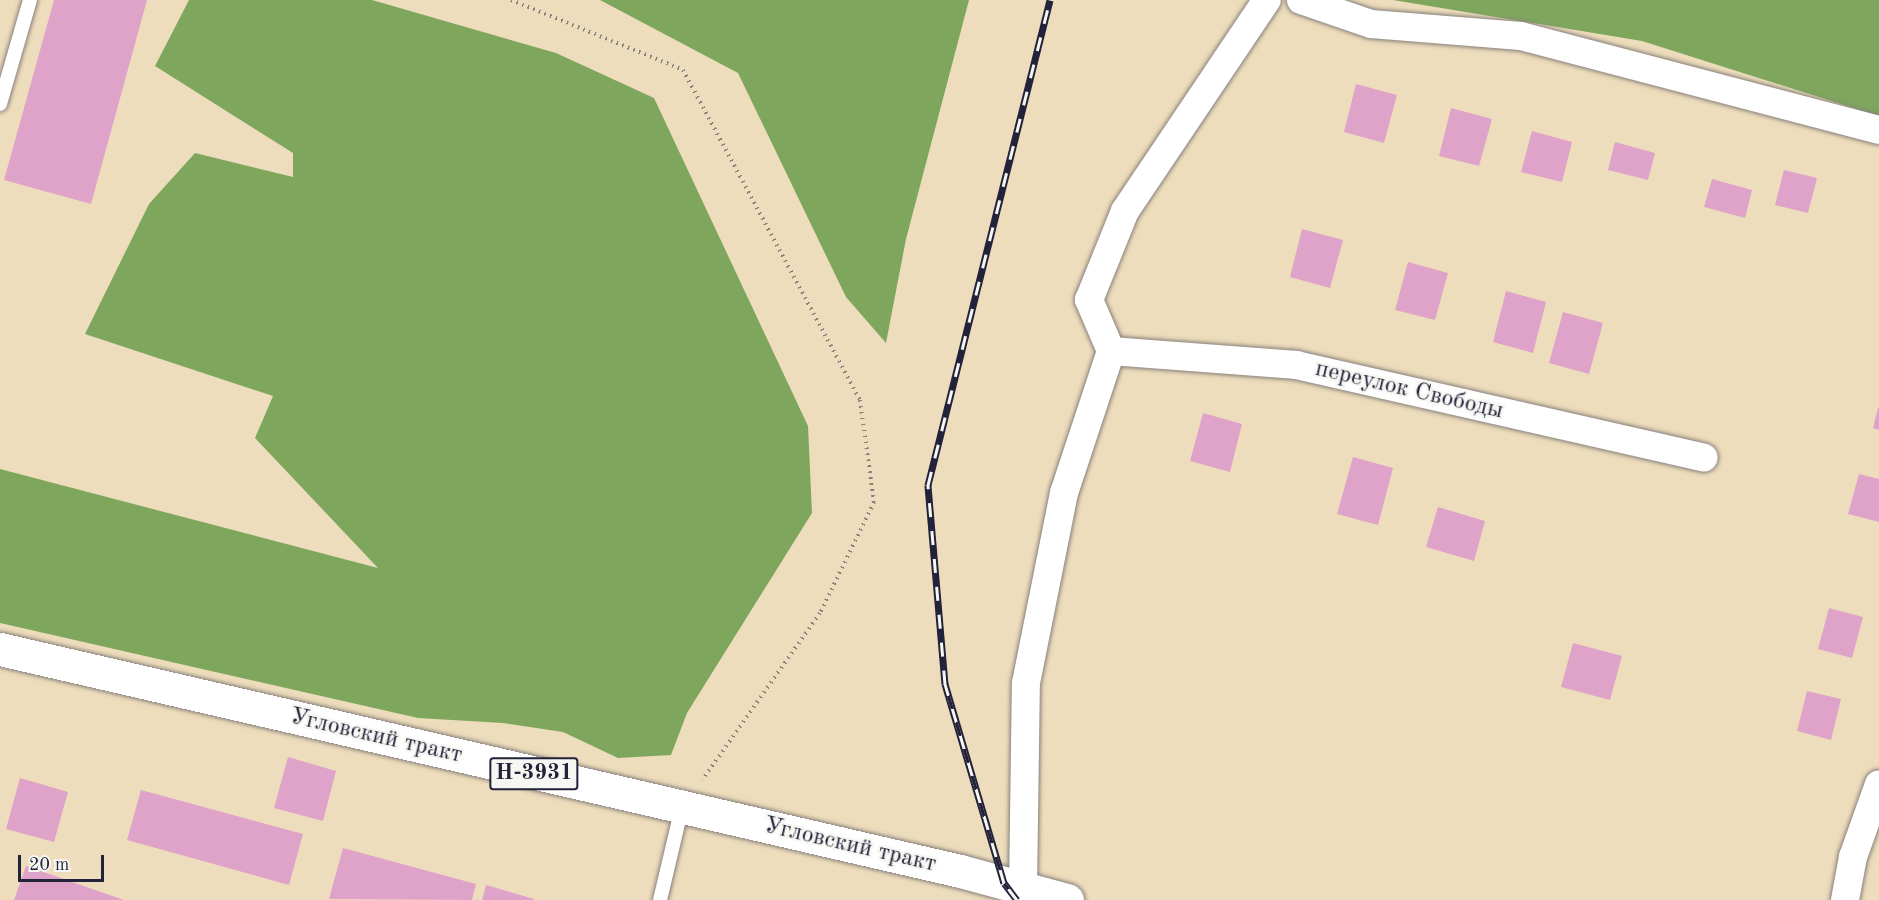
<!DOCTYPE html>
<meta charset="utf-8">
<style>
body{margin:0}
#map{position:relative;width:1879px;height:900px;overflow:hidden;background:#eeddbc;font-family:"Old Standard TT",serif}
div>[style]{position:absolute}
.forest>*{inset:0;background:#7ea65d}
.building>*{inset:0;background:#dfa3c9}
.path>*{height:4px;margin-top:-2px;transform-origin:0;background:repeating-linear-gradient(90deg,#88807c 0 1.5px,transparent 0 6px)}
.roads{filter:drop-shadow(0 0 2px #88807c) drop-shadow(0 0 2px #88807c)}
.service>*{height:14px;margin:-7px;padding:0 7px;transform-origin:7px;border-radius:7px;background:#fff}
.minor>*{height:28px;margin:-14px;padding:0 14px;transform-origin:14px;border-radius:14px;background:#fff}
.trunk>*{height:33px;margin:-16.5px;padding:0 16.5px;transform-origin:16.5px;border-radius:16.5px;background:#fff}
.rail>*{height:7px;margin-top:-3.5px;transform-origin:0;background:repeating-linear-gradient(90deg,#f6f6f2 0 14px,#22223b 0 28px);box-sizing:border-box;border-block:2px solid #22223b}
span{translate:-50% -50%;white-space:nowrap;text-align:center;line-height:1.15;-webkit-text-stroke:4.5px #f6f6f2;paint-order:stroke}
.shield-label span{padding:2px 4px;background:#f6f6f2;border:2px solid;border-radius:4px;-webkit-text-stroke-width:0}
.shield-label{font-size:22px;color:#22223b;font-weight:700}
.street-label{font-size:24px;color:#22223b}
.scale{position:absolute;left:18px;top:855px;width:86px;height:27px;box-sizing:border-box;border:3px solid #22223b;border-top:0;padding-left:8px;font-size:18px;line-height:21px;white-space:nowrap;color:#22223b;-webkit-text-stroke:4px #f6f6f2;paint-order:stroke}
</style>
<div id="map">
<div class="forest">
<div style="clip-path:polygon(189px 0,372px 0,556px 53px,654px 98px,808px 426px,812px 513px,687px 713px,671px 755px,618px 758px,563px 732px,503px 723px,418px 718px,0 623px,0 469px,378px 568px,255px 438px,273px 396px,85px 334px,149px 204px,195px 153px,293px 177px,293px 153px,155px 66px)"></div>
<div style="clip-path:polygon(600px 0,969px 0,906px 239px,886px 343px,846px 297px,738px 73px)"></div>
<div style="clip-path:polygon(1393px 0,1879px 0,1879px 116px,1642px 41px)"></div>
</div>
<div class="building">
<div style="clip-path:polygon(54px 0,147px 0,91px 204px,4px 180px)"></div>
<div style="clip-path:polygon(1356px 84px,1397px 95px,1384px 143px,1344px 132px)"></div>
<div style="clip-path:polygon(1451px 108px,1492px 119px,1479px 166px,1439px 156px)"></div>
<div style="clip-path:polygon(1532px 131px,1572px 142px,1562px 182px,1521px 172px)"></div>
<div style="clip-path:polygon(1615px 142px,1655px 153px,1648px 180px,1608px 170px)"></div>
<div style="clip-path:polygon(1784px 170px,1817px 178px,1808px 213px,1775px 205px)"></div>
<div style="clip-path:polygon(1712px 179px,1752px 190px,1745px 218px,1704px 207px)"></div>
<div style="clip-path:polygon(1302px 229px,1343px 240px,1330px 288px,1290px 277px)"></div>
<div style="clip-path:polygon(1408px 262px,1448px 273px,1435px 320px,1395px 310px)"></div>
<div style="clip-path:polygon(1506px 291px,1546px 302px,1533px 353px,1493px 342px)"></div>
<div style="clip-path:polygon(1563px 312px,1603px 323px,1589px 374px,1549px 363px)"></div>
<div style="clip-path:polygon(1878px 408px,1879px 408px,1879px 430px,1873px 428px)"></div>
<div style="clip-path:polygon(1203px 413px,1242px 424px,1230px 472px,1190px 461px)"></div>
<div style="clip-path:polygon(1353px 457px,1393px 468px,1378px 525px,1337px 514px)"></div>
<div style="clip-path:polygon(1859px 474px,1879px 479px,1879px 522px,1848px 514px)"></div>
<div style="clip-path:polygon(1438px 507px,1485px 521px,1474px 561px,1426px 547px)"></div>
<div style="clip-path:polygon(1829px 608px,1863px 617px,1852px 658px,1818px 649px)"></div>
<div style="clip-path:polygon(1573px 643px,1622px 656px,1610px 700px,1561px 687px)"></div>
<div style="clip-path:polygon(1807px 691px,1841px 699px,1831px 740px,1797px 731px)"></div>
<div style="clip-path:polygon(288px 757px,336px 771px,323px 821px,274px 808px)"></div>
<div style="clip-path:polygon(20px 778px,68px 792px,54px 842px,6px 829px)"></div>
<div style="clip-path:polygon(141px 790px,303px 834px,289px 885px,127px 840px)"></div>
<div style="clip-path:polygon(343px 848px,476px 884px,472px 900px,329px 899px)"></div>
<div style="clip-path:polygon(26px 866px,124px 900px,14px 900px)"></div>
<div style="clip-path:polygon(486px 885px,534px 899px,534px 900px,482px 900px)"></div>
</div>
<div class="path">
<div style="left:511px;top:0;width:186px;rotate:22.1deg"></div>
<div style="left:683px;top:70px;width:374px;rotate:61.8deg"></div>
<div style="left:860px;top:400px;width:103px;rotate:82.2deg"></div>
<div style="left:874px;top:502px;width:123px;rotate:115.9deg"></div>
<div style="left:820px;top:613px;width:204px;rotate:125.2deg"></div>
</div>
<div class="roads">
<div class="service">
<div style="left:0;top:104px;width:108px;rotate:-73.9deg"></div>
<div style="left:660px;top:900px;width:96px;rotate:-76.7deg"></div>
</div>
<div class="minor">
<div style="left:1301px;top:0;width:74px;rotate:18.9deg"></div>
<div style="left:1371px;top:24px;width:150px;rotate:4.6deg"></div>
<div style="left:1521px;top:36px;width:370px;rotate:14.7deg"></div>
<div style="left:1111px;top:351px;width:186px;rotate:4.3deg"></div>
<div style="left:1296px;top:365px;width:418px;rotate:12.8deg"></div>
<div style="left:1023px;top:890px;width:207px;rotate:-89.2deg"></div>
<div style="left:1026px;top:683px;width:194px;rotate:-78.7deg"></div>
<div style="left:1064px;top:493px;width:150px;rotate:-71.7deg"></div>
<div style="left:1111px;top:351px;width:56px;rotate:-113.3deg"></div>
<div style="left:1089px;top:300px;width:96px;rotate:-68deg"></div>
<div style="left:1125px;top:211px;width:254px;rotate:-56.1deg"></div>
<div style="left:1845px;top:900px;width:44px;rotate:-79.5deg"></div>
<div style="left:1853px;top:857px;width:77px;rotate:-70.4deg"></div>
</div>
<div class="trunk">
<div style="left:0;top:649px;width:985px;rotate:13.02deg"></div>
<div style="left:960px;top:871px;width:111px;rotate:15.2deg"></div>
</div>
</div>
<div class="rail">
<div style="left:1017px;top:900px;width:21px;rotate:-127deg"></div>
<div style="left:1004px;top:883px;width:208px;rotate:-106.5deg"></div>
<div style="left:945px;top:684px;width:200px;rotate:-94.9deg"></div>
<div style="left:928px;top:485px;width:500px;rotate:-75.88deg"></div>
</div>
<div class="shield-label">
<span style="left:534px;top:774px">Н-3931</span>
</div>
<div class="street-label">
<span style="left:1409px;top:391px;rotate:13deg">переулок Свободы</span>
<span style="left:376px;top:737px;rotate:13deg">Угловский тракт</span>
<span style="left:850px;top:846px;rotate:13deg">Угловский тракт</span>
</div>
<div class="scale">20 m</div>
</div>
